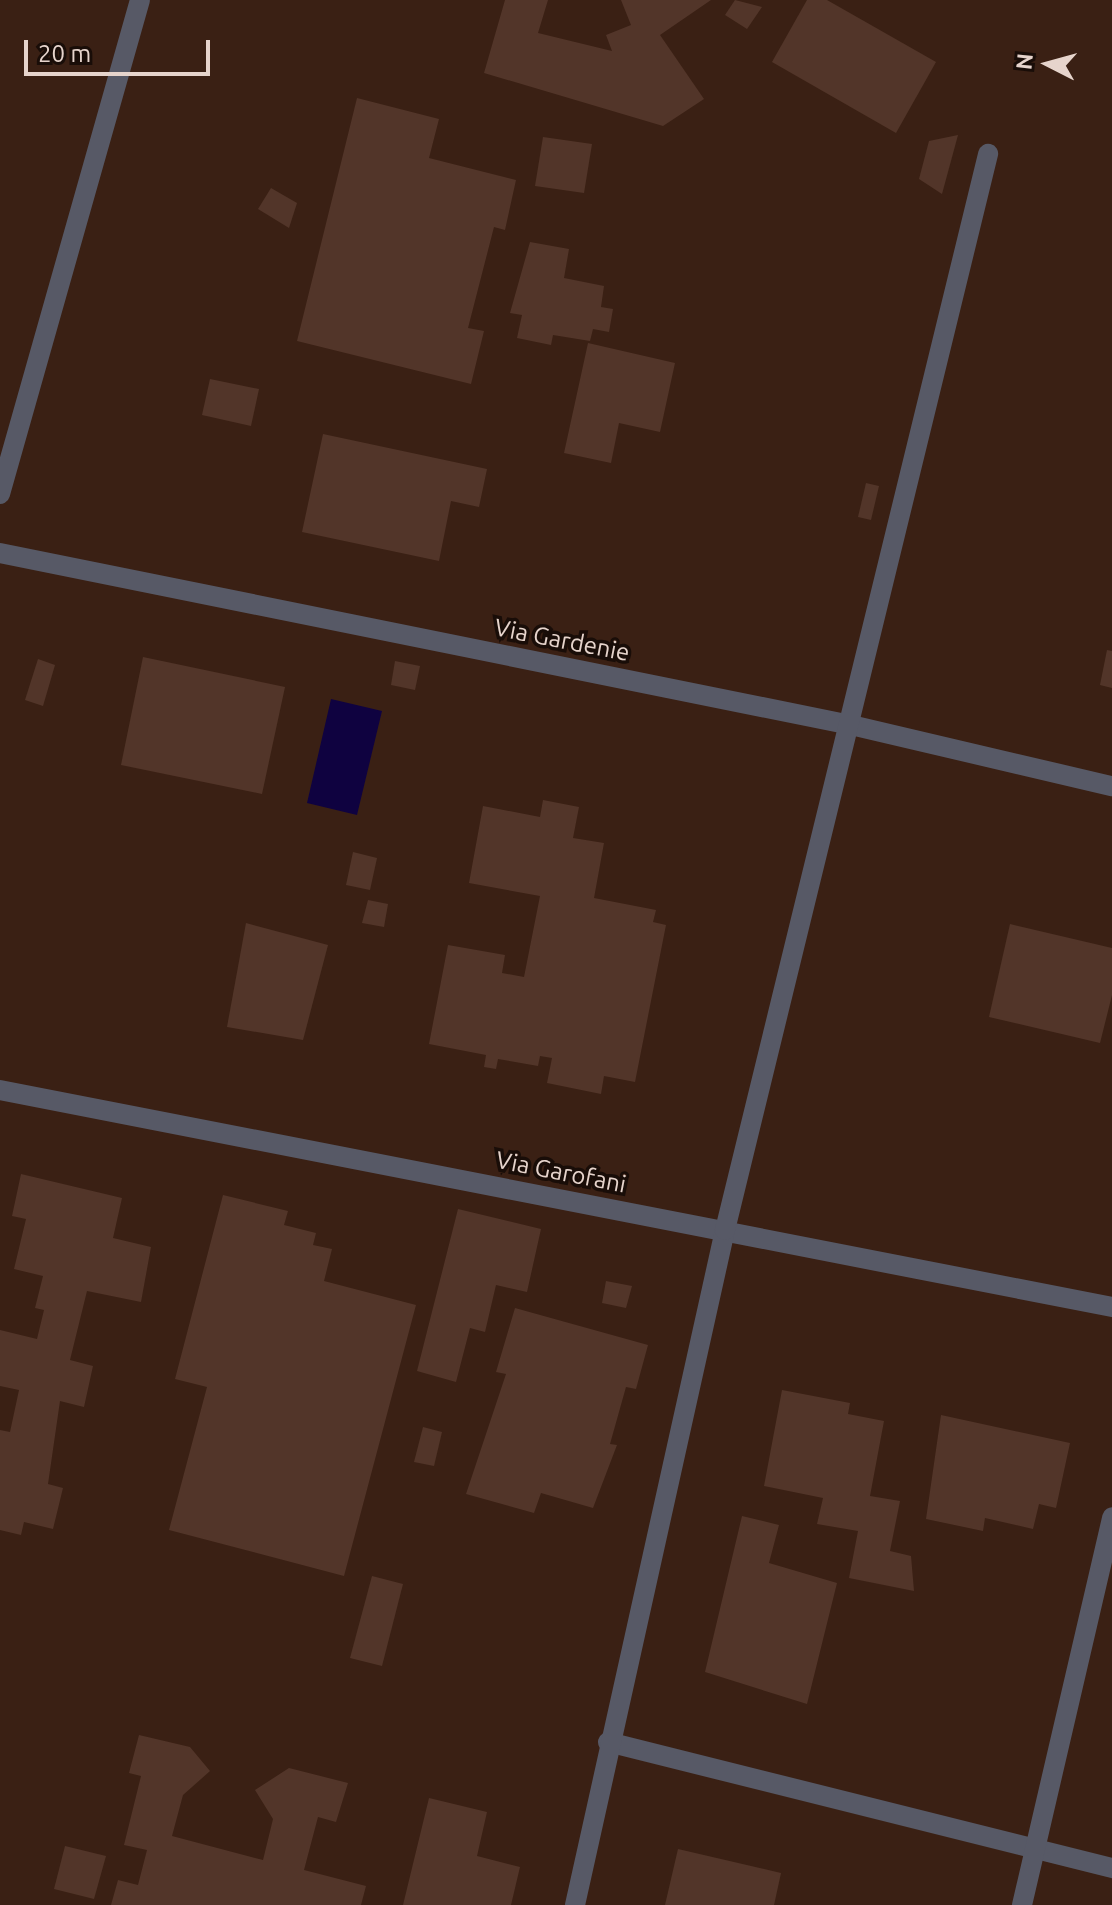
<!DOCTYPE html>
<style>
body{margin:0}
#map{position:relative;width:1112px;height:1905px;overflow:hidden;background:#3a2014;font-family:Ubuntu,sans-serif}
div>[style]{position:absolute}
.water>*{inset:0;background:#0f0240}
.building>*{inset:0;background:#523529}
.minor>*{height:20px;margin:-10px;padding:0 10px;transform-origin:10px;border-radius:10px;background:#575966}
span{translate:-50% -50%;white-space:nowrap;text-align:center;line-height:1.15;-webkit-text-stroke:7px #190d08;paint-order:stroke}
.street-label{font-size:24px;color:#e6d4cc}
.north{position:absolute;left:1008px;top:24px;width:80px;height:80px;-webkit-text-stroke:6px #190d08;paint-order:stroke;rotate:276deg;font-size:22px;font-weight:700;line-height:32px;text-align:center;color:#e6d4cc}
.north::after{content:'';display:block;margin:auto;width:28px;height:36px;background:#e6d4cc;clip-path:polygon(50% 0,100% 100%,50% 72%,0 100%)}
.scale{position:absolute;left:24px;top:40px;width:186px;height:36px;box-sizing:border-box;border:4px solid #e6d4cc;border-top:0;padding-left:10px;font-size:24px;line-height:28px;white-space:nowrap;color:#e6d4cc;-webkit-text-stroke:6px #190d08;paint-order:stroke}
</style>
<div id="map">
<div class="water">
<div style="clip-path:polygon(331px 699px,382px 711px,357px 815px,307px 803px)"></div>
</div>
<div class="building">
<div style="clip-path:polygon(505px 0,548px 0,538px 33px,612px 51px,606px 35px,631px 25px,621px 0,711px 0,660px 35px,704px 99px,663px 126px,484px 73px)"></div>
<div style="clip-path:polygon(735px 0,762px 7px,747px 29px,725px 15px)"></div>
<div style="clip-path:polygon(807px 0,827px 0,936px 62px,896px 133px,772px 62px)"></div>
<div style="clip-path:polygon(357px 98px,439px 119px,429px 158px,516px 180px,505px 230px,494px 227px,468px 328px,484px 331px,471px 384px,297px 341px)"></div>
<div style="clip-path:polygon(958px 135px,942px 194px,919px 179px,929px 141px)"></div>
<div style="clip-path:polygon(543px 137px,592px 144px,584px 193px,535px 186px)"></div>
<div style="clip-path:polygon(271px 188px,297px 203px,289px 228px,258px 209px)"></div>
<div style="clip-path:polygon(530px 242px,569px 249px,564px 278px,604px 286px,601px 307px,613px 309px,609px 332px,593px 329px,590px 341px,553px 335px,551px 345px,517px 338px,522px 315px,510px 313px)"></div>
<div style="clip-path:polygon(588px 343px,675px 363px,660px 432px,619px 423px,611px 463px,564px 453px)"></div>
<div style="clip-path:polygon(210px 379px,259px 389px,251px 426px,202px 415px)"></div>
<div style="clip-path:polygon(323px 434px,487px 469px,479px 507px,451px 501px,439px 561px,302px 532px)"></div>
<div style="clip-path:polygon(866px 483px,879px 486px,871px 520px,858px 517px)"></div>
<div style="clip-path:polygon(1107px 650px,1112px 651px,1112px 688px,1100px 685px)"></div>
<div style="clip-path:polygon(143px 657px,285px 687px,262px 794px,121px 765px)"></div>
<div style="clip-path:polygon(38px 659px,55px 665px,43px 706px,25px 700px)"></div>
<div style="clip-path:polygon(395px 661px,420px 666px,415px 690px,391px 685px)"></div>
<div style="clip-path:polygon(543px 800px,579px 807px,573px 838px,604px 843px,594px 898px,656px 910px,653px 922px,666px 925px,635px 1082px,604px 1076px,601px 1094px,547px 1083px,552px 1058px,540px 1056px,538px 1066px,498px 1059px,496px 1069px,484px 1067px,486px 1055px,429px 1044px,448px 945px,505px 955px,502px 973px,524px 977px,540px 896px,469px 883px,483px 806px,540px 817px)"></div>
<div style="clip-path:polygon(353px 852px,377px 858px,370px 890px,346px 885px)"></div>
<div style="clip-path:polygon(368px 900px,388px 904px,384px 927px,362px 923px)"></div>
<div style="clip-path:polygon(246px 923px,328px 945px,303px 1040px,227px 1027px)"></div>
<div style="clip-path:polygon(1010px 924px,1112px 948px,1112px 995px,1100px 1043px,989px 1017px)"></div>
<div style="clip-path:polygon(21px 1174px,122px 1198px,113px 1238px,151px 1247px,141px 1302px,87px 1291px,70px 1360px,93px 1366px,84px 1407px,60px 1401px,48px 1484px,63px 1488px,53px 1529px,24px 1522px,21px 1535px,0 1530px,0 1430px,10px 1432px,19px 1390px,0 1386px,0 1330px,37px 1339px,44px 1310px,35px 1308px,43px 1276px,14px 1269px,26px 1219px,12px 1216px)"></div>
<div style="clip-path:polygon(223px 1195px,288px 1211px,284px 1225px,316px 1233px,313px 1245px,332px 1249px,324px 1281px,416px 1305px,344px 1576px,169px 1530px,207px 1387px,175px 1379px)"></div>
<div style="clip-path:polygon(458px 1209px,541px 1229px,527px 1292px,496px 1285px,485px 1332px,470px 1328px,456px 1382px,417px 1371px)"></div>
<div style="clip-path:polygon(606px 1281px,632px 1286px,626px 1308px,602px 1303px)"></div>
<div style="clip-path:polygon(515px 1308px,648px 1345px,636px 1389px,626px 1387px,610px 1444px,617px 1445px,593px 1508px,541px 1493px,534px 1513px,466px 1494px,506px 1374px,496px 1372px)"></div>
<div style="clip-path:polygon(782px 1390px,850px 1403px,848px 1414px,884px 1421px,870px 1496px,900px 1501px,890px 1551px,911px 1556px,914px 1591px,849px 1578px,858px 1531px,817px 1524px,823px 1498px,764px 1486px)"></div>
<div style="clip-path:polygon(941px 1415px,1070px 1443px,1056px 1508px,1039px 1504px,1033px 1529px,985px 1518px,983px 1531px,926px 1519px)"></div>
<div style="clip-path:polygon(423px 1427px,442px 1432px,434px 1466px,414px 1462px)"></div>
<div style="clip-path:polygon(742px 1516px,779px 1525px,769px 1563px,837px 1583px,807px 1704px,705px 1672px)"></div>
<div style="clip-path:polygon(372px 1576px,403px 1584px,382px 1666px,350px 1658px)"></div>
<div style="clip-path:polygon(139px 1735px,190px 1747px,210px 1771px,183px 1795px,172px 1836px,263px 1860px,273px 1819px,255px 1790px,289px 1768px,348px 1783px,336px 1822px,318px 1817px,304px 1870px,366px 1886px,361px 1905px,111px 1905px,118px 1880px,138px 1885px,147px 1850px,124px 1845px,141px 1776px,129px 1773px)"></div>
<div style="clip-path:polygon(429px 1798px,487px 1812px,477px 1856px,520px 1867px,511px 1905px,403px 1905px)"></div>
<div style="clip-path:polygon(65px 1846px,106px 1856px,94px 1899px,54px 1889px)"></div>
<div style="clip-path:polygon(678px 1849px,781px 1873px,774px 1905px,665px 1905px)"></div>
</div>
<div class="minor">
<div style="left:0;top:494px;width:513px;rotate:-74.18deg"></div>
<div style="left:0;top:553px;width:868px;rotate:11.43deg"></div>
<div style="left:851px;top:725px;width:268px;rotate:13.2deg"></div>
<div style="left:0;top:1090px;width:1133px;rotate:11.04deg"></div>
<div style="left:608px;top:1742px;width:520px;rotate:14.04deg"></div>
<div style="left:575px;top:1905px;width:691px;rotate:-77.47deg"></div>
<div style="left:725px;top:1230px;width:1108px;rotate:-76.26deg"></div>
<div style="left:1022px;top:1905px;width:398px;rotate:-76.9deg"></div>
</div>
<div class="street-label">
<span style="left:562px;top:640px;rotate:11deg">Via Gardenie</span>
<span style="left:561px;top:1172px;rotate:11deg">Via Garofani</span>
</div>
<div class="north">N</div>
<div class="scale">20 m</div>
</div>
